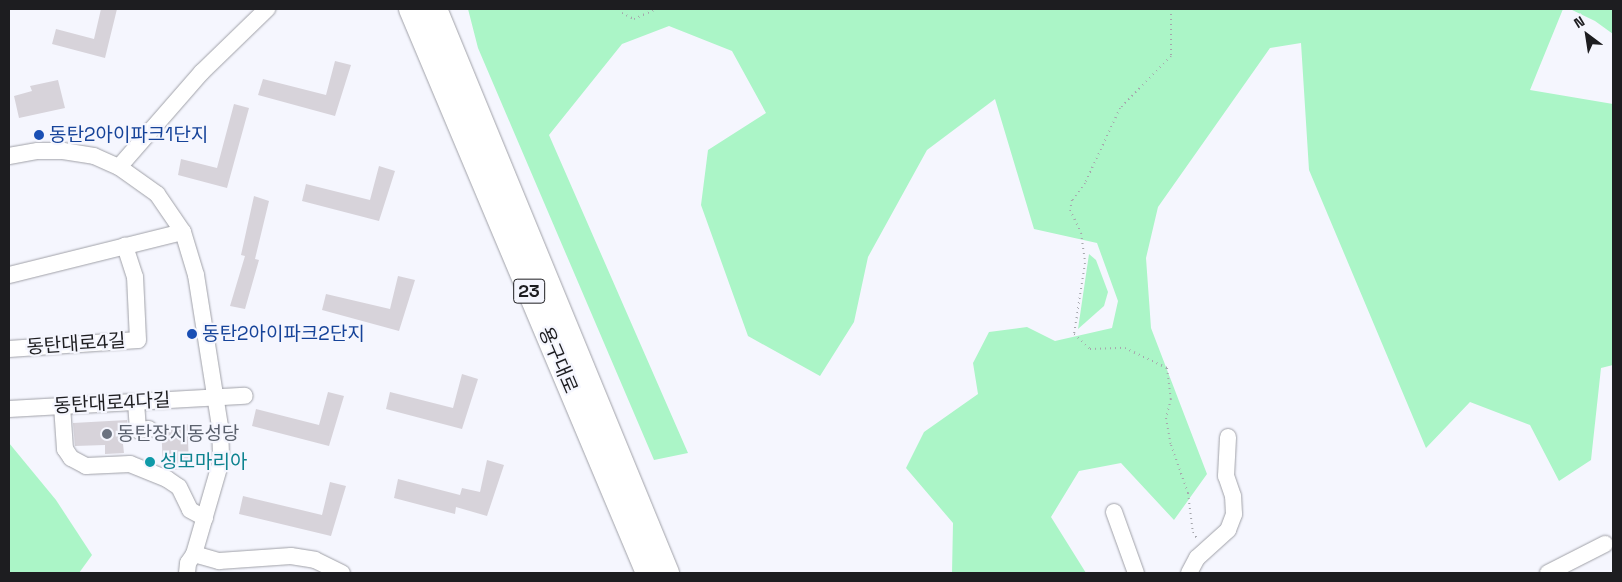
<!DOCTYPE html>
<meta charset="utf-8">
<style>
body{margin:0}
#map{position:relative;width:1622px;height:582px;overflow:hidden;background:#f5f6fe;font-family:"Space Grotesk","Noto Sans KR",sans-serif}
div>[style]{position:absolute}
.green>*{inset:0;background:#abf5c7}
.building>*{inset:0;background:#d7d3da}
.path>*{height:2px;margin-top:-1px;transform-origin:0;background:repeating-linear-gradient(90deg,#a6a7ad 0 1px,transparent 0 5px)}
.roads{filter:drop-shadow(0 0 1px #a0a1a8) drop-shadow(0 0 1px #a0a1a8)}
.minor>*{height:16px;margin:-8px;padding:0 8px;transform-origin:8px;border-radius:8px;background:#fff}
.highway>*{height:24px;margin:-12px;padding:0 12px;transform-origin:12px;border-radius:12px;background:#fff}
.dots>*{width:14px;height:14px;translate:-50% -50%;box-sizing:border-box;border:2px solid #f5f6fe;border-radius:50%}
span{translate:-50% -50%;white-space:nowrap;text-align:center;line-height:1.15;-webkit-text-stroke:4.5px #f5f6fe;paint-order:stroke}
.shield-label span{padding:1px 4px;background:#f5f6fe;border:1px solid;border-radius:4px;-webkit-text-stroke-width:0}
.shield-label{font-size:18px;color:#1d1d20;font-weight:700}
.transit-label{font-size:19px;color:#164399}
.left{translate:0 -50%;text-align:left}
.street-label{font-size:19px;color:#1d1d20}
.worship-label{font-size:19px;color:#5b616d}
.culture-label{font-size:19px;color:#0d838f}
.frame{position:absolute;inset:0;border:10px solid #1d1d20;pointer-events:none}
.north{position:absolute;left:1562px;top:10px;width:50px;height:50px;-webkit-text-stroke:4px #f5f6fe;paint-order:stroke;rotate:329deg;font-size:14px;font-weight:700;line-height:20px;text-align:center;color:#1d1d20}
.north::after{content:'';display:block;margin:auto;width:18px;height:22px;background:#1d1d20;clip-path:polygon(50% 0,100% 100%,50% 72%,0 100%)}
</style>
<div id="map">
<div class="green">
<div style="clip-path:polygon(468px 9px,1563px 9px,1530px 90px,1613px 104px,1613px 365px,1601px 368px,1591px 460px,1559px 481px,1530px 425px,1470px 402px,1426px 448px,1309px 170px,1301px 43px,1270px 48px,1158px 207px,1146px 258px,1151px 328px,1207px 474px,1174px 520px,1121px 463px,1079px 471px,1051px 517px,1086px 573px,952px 573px,953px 523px,906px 468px,924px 432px,978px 394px,973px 363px,989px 332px,1027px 327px,1055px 341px,1112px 328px,1118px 301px,1097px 243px,1034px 229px,995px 99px,927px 150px,868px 257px,854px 322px,820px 376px,748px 336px,701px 205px,708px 150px,766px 113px,732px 51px,669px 26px,622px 44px,549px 135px,688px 453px,654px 460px,478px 48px)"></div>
<div style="clip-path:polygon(1570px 9px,1613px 9px,1613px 34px,1595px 21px)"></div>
<div style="clip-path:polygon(1089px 254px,1096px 260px,1108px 292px,1104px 306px,1078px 329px)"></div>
<div style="clip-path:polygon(9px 443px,56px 500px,92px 555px,79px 573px,9px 573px)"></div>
</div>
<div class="building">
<div style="clip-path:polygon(101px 9px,117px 9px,105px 58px,52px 44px,56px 29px,94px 39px)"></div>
<div style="clip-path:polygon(335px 61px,351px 65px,335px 116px,258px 95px,263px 79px,326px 95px)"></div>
<div style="clip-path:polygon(58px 80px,65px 108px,19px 118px,14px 96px,32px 91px,30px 86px)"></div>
<div style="clip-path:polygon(234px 104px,249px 108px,227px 188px,178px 175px,181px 159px,217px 168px)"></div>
<div style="clip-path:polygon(379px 166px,395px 171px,379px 221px,302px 201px,306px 184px,370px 200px)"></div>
<div style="clip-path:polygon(254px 196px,269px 201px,255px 259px,259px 260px,245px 309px,230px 306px,245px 256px,241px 255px)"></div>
<div style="clip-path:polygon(398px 276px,415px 280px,399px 331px,322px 310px,326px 294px,390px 309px)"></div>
<div style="clip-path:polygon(462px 374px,478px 379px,462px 429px,386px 409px,390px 392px,453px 408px)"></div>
<div style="clip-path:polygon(328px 392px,344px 396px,329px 446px,252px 426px,256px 409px,319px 425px)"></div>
<div style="clip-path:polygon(127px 420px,128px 444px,123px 444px,124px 453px,105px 454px,105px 445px,75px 446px,73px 423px)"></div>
<div style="clip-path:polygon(198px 424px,199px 438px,188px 439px,189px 469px,172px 470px,163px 467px,161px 425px)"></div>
<div style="clip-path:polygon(487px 460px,504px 465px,487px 516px,456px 507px,455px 514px,394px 498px,398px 479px,460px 495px,462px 488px,480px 492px)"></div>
<div style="clip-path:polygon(330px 482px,346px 486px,331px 536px,239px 514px,243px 496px,322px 515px)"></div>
</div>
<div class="path">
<div style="left:621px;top:9px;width:4px;rotate:76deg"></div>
<div style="left:622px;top:13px;width:13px;rotate:27deg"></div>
<div style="left:634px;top:19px;width:24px;rotate:-24deg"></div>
<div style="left:1171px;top:9px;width:47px;rotate:90deg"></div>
<div style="left:1171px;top:56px;width:73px;rotate:134.4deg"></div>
<div style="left:1120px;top:108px;width:83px;rotate:115deg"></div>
<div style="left:1085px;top:183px;width:21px;rotate:127deg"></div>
<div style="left:1072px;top:200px;width:10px;rotate:101deg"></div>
<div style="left:1070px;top:210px;width:25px;rotate:64deg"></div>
<div style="left:1081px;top:233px;width:30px;rotate:82deg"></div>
<div style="left:1085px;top:263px;width:72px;rotate:98.8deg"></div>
<div style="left:1074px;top:334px;width:22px;rotate:43deg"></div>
<div style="left:1090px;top:349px;width:35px;rotate:-2deg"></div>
<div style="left:1125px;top:348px;width:47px;rotate:25.5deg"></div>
<div style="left:1167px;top:368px;width:31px;rotate:83deg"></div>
<div style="left:1171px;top:399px;width:20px;rotate:105deg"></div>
<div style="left:1166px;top:418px;width:27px;rotate:80deg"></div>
<div style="left:1171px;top:445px;width:51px;rotate:70.5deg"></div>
<div style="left:1188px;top:493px;width:39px;rotate:83deg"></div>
<div style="left:1193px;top:532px;width:9px;rotate:58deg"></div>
</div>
<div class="roads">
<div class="minor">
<div style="left:9px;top:156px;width:29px;rotate:-10deg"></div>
<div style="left:38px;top:151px;width:25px"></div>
<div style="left:63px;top:151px;width:31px;rotate:9deg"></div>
<div style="left:94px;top:156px;width:27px;rotate:24deg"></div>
<div style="left:119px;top:167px;width:47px;rotate:35.4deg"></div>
<div style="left:157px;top:194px;width:46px;rotate:55.6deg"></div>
<div style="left:183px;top:232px;width:45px;rotate:73.2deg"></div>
<div style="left:196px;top:275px;width:153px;rotate:81deg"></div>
<div style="left:220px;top:426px;width:35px;rotate:88deg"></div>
<div style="left:221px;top:461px;width:97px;rotate:106.2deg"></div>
<div style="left:119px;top:167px;width:126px;rotate:-48.9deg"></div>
<div style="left:202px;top:72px;width:91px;rotate:-44.1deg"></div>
<div style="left:9px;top:275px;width:179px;rotate:-13.9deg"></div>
<div style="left:9px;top:349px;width:129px;rotate:-4deg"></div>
<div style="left:138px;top:340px;width:63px;rotate:-92.7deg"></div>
<div style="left:135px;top:277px;width:33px;rotate:-108deg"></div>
<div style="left:136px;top:402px;width:28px;rotate:86deg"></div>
<div style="left:138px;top:430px;width:11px;rotate:-5deg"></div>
<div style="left:62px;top:406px;width:43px;rotate:86deg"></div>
<div style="left:65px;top:449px;width:11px;rotate:56deg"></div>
<div style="left:71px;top:458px;width:17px;rotate:28deg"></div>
<div style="left:86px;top:466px;width:44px;rotate:-2.6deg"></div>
<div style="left:130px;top:464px;width:40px;rotate:22deg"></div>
<div style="left:167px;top:479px;width:14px;rotate:34deg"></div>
<div style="left:179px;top:487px;width:25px;rotate:64deg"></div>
<div style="left:190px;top:510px;width:17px;rotate:28deg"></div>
<div style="left:9px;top:409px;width:236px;rotate:-3.2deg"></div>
<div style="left:1114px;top:512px;width:65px;rotate:70.2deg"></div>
<div style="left:187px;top:573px;width:10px;rotate:-84deg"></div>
<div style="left:188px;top:563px;width:11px;rotate:-56deg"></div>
<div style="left:194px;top:554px;width:26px;rotate:16deg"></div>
<div style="left:219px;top:561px;width:72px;rotate:-4deg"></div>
<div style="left:291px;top:556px;width:24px;rotate:9deg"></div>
<div style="left:315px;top:560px;width:30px;rotate:26deg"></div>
<div style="left:1189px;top:573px;width:17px;rotate:-62deg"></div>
<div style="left:1197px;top:558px;width:42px;rotate:-42.1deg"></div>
<div style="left:1228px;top:530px;width:17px;rotate:-69deg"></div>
<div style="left:1234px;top:514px;width:18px;rotate:-93deg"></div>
<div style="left:1233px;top:496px;width:21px;rotate:-109deg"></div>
<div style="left:1226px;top:476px;width:39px;rotate:-87deg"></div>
<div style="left:1548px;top:573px;width:64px;rotate:-27deg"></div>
</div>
<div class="highway">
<div style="left:411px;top:9px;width:612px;rotate:67.21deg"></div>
<div style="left:435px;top:9px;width:610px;rotate:67.64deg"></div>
</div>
</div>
<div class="dots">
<div style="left:39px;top:135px;background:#1a4fb4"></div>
<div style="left:192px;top:334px;background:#1a4fb4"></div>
<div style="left:107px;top:434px;background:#6b7280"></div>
<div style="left:150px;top:462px;background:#0f9aa8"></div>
</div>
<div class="shield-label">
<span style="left:529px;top:291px">23</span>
</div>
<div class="transit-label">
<span class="left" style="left:49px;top:135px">동탄2아이파크1단지</span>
<span class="left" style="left:202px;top:334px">동탄2아이파크2단지</span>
</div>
<div class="street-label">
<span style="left:76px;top:344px;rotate:-4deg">동탄대로4길</span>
<span style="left:558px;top:360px;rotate:67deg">용구대로</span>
<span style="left:112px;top:403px;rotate:-3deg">동탄대로4다길</span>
</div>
<div class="worship-label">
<span class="left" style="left:117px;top:434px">동탄장지동성당</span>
</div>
<div class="culture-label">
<span class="left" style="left:160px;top:462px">성모마리아</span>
</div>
<div class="frame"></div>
<div class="north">N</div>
</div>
